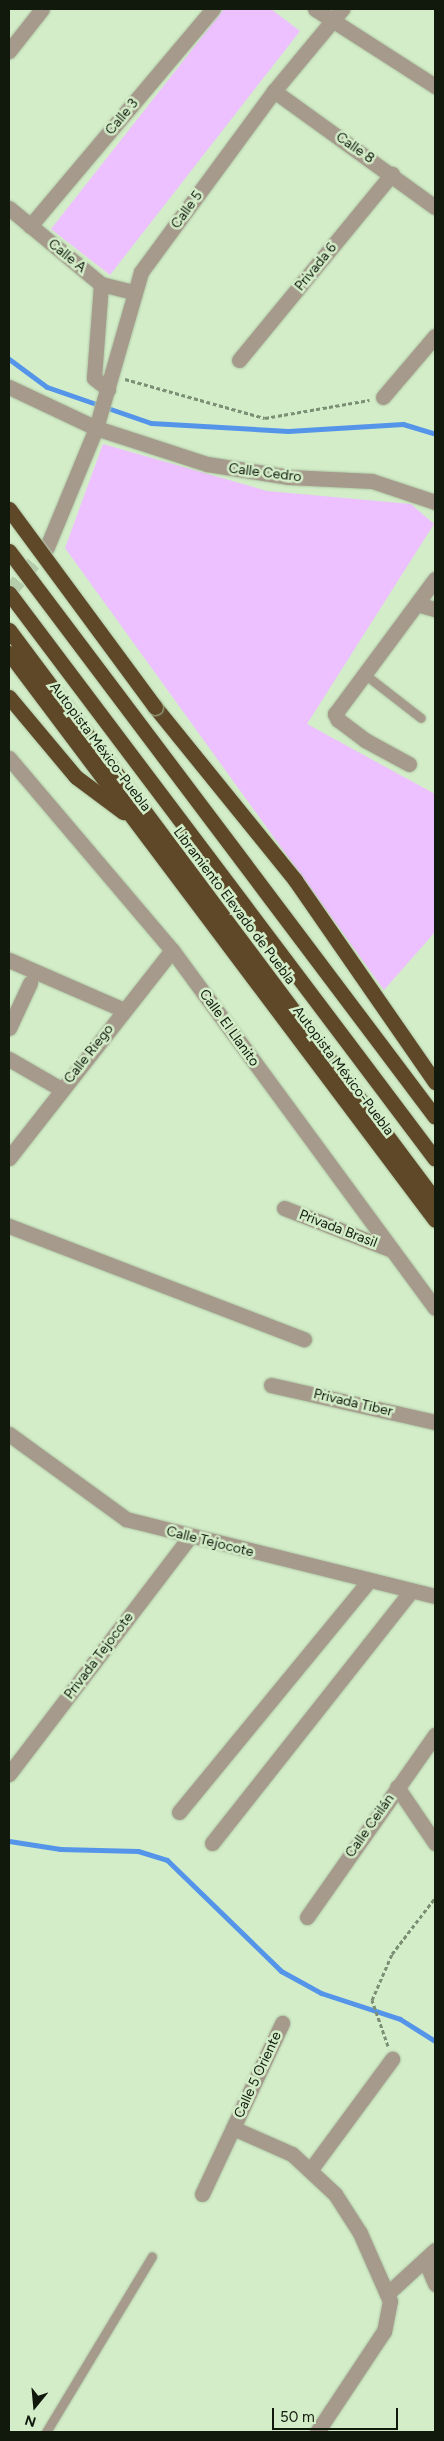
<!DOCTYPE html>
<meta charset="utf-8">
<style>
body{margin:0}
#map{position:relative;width:444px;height:2441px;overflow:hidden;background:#d3edc8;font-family:Figtree,sans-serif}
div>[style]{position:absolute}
.green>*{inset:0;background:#edc0ff}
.stream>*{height:5px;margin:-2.5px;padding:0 2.5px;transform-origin:2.5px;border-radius:2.5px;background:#5495ea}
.street-tunnel>*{height:15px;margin-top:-7.5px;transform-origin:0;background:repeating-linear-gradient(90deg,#b6cdac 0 15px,transparent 0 23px)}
.path>*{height:3px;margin-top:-1.5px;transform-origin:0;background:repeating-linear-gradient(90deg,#7c8f74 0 4px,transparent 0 6.5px)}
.roads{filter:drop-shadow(0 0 1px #b0c7a6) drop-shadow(0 0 1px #b0c7a6)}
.lane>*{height:9px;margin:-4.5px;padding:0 4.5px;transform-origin:4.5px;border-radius:4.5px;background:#a59a8b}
.street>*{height:15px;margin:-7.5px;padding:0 7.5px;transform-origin:7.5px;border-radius:7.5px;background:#a59a8b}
.highway>*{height:15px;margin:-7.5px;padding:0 7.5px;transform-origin:7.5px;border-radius:7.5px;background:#5e4828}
.bridges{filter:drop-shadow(0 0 1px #b0c7a6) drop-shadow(0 0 1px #b0c7a6)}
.highway-bridge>*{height:15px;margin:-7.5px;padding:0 7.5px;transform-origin:7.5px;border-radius:7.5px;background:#5e4828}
span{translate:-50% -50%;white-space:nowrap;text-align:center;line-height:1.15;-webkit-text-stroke:5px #d3edc8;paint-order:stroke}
.street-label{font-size:14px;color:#10190c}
.frame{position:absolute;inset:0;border:10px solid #10190c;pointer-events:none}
.north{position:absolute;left:10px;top:2381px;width:50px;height:50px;-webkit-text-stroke:4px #d3edc8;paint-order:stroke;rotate:197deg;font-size:14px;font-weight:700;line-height:20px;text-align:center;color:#10190c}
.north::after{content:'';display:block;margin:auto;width:18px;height:22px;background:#10190c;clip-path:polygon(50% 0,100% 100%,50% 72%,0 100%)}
.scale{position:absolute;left:272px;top:2408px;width:126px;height:22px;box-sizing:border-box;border:2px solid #10190c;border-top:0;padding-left:6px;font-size:15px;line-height:18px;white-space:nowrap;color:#10190c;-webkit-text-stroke:4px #d3edc8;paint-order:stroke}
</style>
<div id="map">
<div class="green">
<div style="clip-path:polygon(224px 9px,271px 9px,300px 31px,110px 275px,51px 229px)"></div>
<div style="clip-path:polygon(103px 444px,267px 491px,411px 504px,434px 524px,307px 724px,435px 794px,435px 932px,384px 990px,65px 548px)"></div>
</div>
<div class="stream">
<div style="left:9px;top:359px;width:47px;rotate:36.4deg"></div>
<div style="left:47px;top:387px;width:110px;rotate:19.1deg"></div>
<div style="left:151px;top:423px;width:137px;rotate:3.3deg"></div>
<div style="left:288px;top:431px;width:115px;rotate:-3.5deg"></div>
<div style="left:403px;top:424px;width:34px;rotate:17deg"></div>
<div style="left:9px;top:1841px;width:52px;rotate:8.9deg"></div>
<div style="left:60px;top:1849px;width:78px;rotate:1.5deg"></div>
<div style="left:138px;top:1851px;width:30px;rotate:17deg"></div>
<div style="left:167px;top:1860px;width:159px;rotate:44.2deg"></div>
<div style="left:281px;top:1971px;width:46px;rotate:28.8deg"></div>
<div style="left:321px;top:1993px;width:83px;rotate:18.2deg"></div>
<div style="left:400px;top:2019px;width:41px;rotate:32.2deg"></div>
</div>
<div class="street-tunnel">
<div style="left:9px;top:592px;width:59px;rotate:-49.8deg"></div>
</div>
<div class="path">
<div style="left:125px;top:379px;width:145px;rotate:15.6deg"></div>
<div style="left:265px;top:418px;width:106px;rotate:-9.8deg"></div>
<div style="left:388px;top:2046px;width:49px;rotate:-109.2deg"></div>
<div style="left:372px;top:2000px;width:50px;rotate:-66.5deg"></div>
<div style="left:392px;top:1954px;width:71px;rotate:-52.5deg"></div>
</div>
<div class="roads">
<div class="lane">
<div style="left:363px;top:673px;width:73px;rotate:37.8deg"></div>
<div style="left:46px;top:2432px;width:205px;rotate:-58.9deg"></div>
</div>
<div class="street">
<div style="left:315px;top:9px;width:143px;rotate:32.7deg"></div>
<div style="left:9px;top:51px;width:53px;rotate:-51.8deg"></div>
<div style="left:274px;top:91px;width:198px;rotate:35.8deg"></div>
<div style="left:9px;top:208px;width:119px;rotate:39.6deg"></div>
<div style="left:101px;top:284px;width:32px;rotate:14deg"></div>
<div style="left:30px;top:226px;width:284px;rotate:-49.9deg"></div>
<div style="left:101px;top:284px;width:94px;rotate:94.3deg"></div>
<div style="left:94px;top:378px;width:18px;rotate:38deg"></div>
<div style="left:239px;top:360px;width:241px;rotate:-50.6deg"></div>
<div style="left:9px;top:387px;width:96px;rotate:25.2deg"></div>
<div style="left:96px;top:428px;width:117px;rotate:18deg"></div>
<div style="left:207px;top:464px;width:83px;rotate:9deg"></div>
<div style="left:289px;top:477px;width:83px;rotate:2.8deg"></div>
<div style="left:372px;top:481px;width:66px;rotate:18.4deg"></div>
<div style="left:383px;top:397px;width:80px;rotate:-49.6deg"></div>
<div style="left:47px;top:547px;width:129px;rotate:-67.6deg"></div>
<div style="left:96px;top:428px;width:162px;rotate:-73.9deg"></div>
<div style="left:141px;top:272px;width:225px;rotate:-53.7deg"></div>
<div style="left:274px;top:91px;width:107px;rotate:-50.3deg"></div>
<div style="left:417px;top:604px;width:19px;rotate:16deg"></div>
<div style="left:9px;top:758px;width:252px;rotate:49.7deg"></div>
<div style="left:172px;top:950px;width:444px;rotate:53.7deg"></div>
<div style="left:409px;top:764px;width:50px;rotate:-151.4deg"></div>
<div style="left:365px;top:740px;width:34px;rotate:-143deg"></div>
<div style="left:338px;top:720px;width:7px;rotate:-117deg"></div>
<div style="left:335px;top:714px;width:168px;rotate:-53.5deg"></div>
<div style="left:9px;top:960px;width:125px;rotate:23.5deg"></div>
<div style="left:9px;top:1028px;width:50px;rotate:-65deg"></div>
<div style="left:9px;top:1059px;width:60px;rotate:30deg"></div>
<div style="left:9px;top:1158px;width:264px;rotate:-51.9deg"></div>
<div style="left:284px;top:1208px;width:116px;rotate:21.3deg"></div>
<div style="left:9px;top:1226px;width:316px;rotate:21deg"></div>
<div style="left:271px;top:1385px;width:168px;rotate:12.7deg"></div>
<div style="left:9px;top:1434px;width:145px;rotate:36deg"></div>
<div style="left:126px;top:1519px;width:318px;rotate:14deg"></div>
<div style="left:9px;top:1774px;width:297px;rotate:-52.7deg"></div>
<div style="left:397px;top:1787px;width:68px;rotate:55.8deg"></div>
<div style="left:179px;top:1812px;width:299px;rotate:-50.6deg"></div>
<div style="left:212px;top:1843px;width:321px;rotate:-51.7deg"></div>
<div style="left:307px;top:1917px;width:223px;rotate:-54.9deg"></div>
<div style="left:233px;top:2128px;width:64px;rotate:23.8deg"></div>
<div style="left:292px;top:2154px;width:59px;rotate:42.9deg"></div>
<div style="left:335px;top:2194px;width:46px;rotate:57.3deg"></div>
<div style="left:360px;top:2233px;width:74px;rotate:66.2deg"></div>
<div style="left:390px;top:2301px;width:31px;rotate:101deg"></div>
<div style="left:384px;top:2331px;width:121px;rotate:123.6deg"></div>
<div style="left:311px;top:2169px;width:137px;rotate:-53.6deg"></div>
<div style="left:202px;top:2194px;width:189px;rotate:-64.9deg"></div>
<div style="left:425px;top:2260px;width:26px;rotate:67deg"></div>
<div style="left:387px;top:2294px;width:65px;rotate:-42.5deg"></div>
</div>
<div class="highway">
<div style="left:9px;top:551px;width:708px;rotate:53.03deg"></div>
<div style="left:9px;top:593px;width:708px;rotate:53.03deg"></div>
<div style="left:9px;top:630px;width:712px;rotate:53.23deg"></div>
<div style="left:9px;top:653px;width:709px;rotate:53.08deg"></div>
<div style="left:9px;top:697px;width:104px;rotate:50.1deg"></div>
<div style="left:76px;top:777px;width:59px;rotate:36.7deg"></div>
<div style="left:155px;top:707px;width:223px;rotate:51deg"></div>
<div style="left:295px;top:880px;width:246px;rotate:55.3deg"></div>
</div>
</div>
<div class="bridges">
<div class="highway-bridge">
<div style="left:9px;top:509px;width:246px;rotate:53.6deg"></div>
</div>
</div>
<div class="street-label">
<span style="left:122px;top:117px;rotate:-50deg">Calle 3</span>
<span style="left:355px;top:148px;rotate:35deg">Calle 8</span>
<span style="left:187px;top:210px;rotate:-54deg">Calle 5</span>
<span style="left:67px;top:256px;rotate:39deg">Calle A</span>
<span style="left:316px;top:267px;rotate:-51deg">Privada 6</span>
<span style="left:265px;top:473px;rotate:7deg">Calle Cedro</span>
<span style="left:100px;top:747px;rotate:53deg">Autopista México-Puebla</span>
<span style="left:234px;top:906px;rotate:53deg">Libramiento Elevado de Puebla</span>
<span style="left:229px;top:1028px;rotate:54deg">Calle El Llanito</span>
<span style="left:89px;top:1054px;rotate:-52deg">Calle Riego</span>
<span style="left:343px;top:1071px;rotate:53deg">Autopista México-Puebla</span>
<span style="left:338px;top:1229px;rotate:21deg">Privada Brasil</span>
<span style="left:353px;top:1403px;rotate:13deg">Privada Tiber</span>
<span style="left:210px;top:1542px;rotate:14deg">Calle Tejocote</span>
<span style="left:99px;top:1656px;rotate:-53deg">Privada Tejocote</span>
<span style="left:370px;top:1826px;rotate:-55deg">Calle Ceilán</span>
<span style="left:258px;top:2075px;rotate:-65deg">Calle 5 Oriente</span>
</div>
<div class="frame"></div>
<div class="north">N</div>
<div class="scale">50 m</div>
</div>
